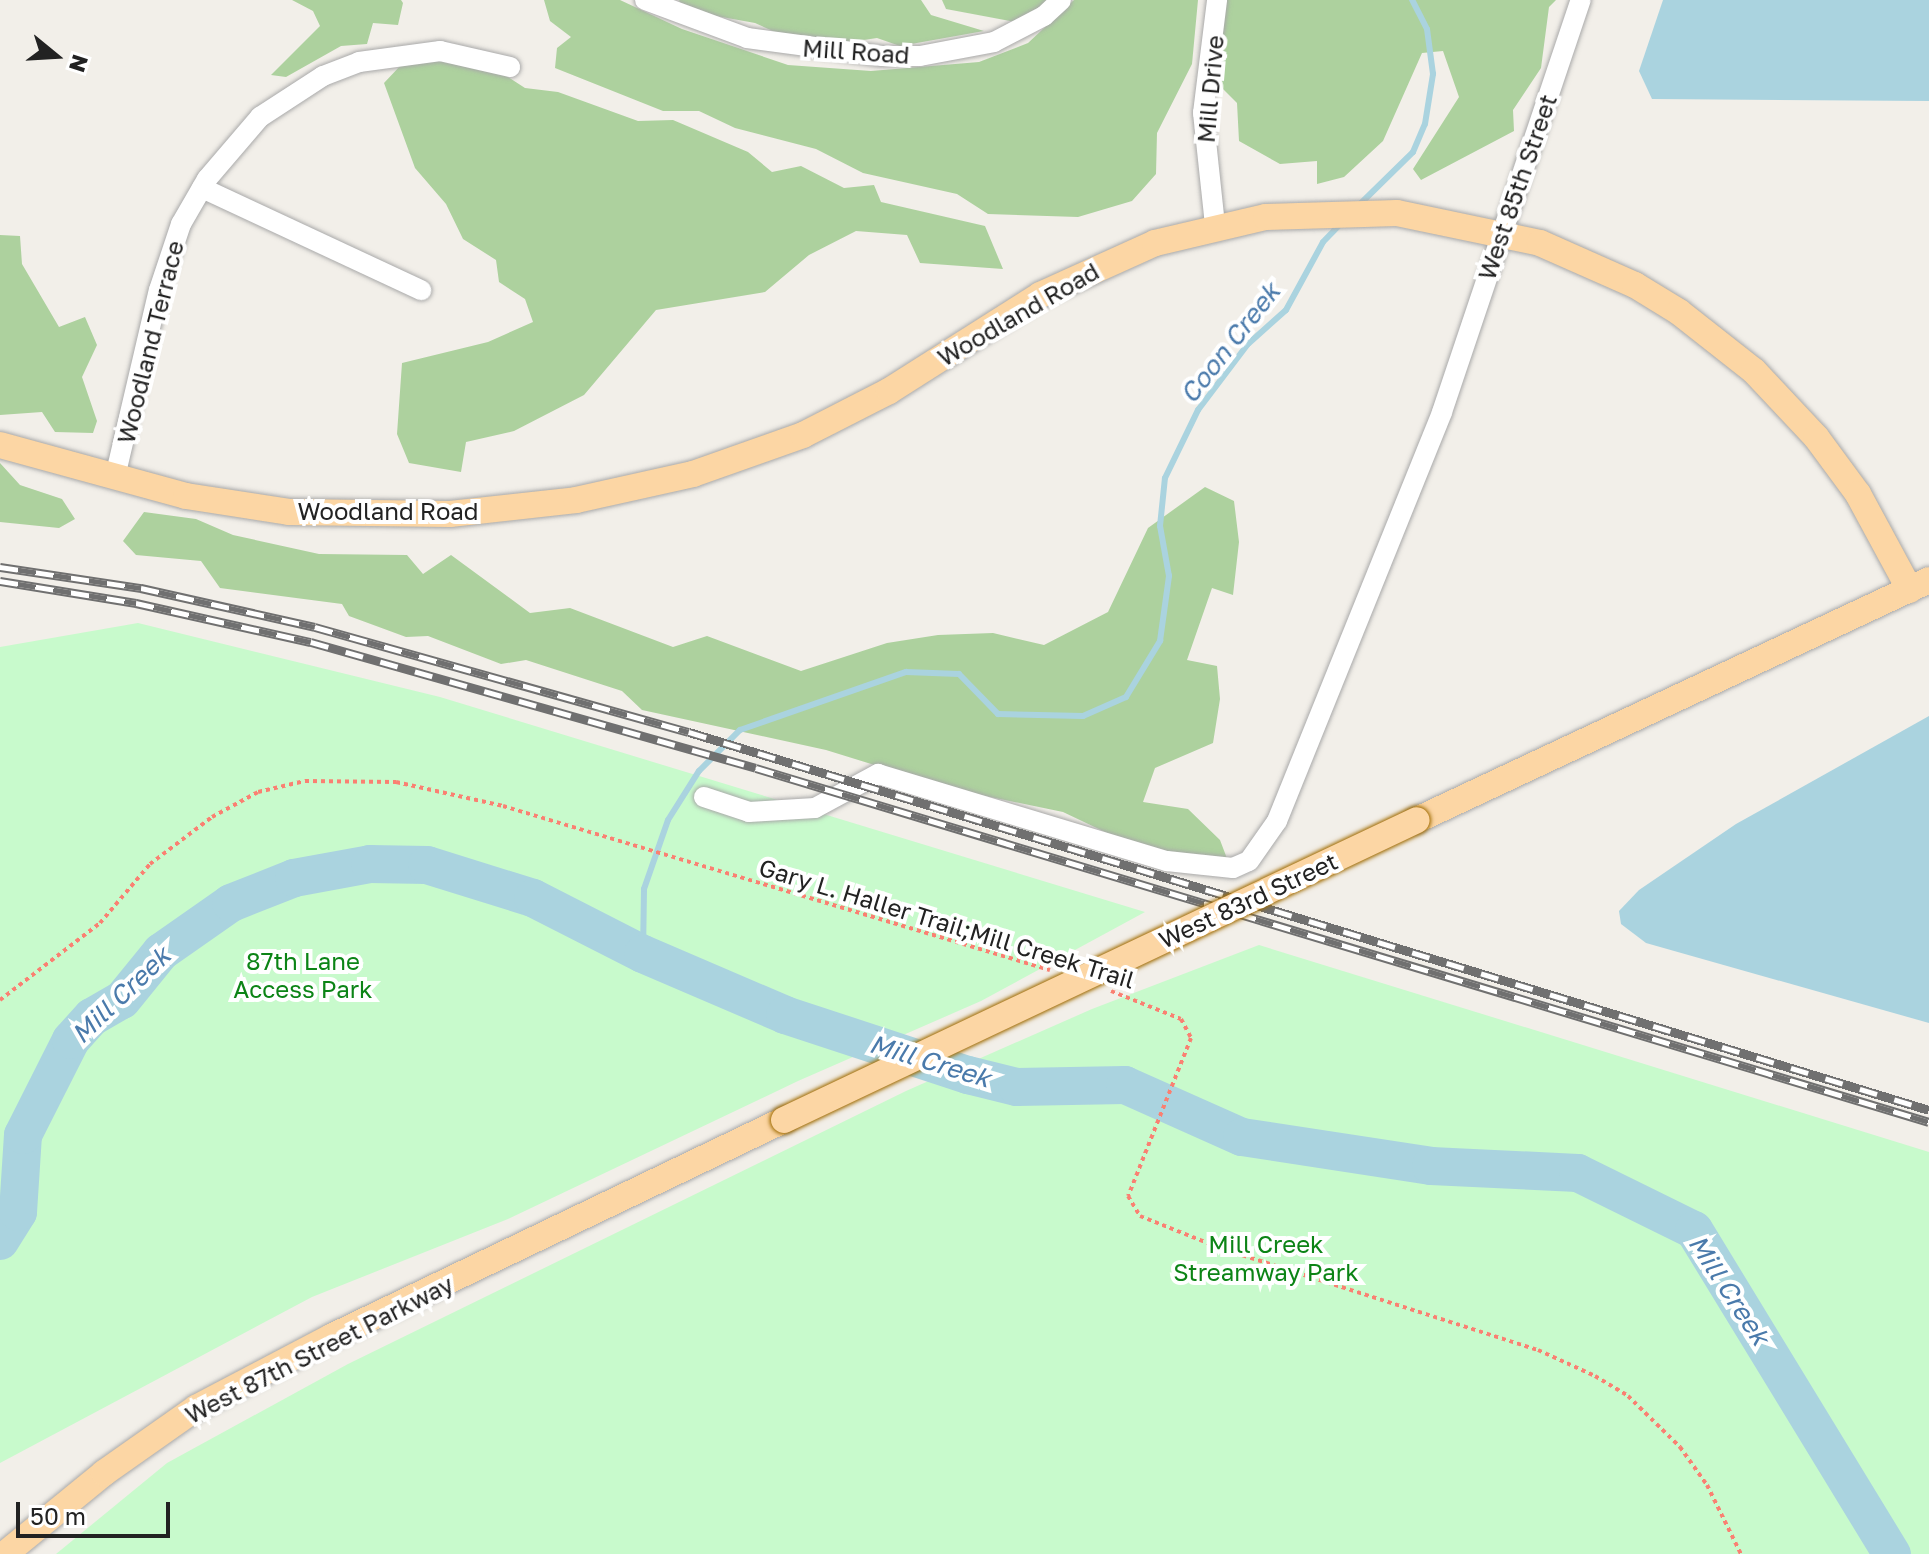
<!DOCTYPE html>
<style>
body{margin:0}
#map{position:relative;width:1929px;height:1554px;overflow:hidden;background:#f2efe9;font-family:"Golos Text",sans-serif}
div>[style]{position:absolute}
.forest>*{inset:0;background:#add19e}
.park>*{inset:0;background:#c8facc}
.water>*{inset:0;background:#aad3df}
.stream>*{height:6px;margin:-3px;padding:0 3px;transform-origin:3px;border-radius:3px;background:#aad3df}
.river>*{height:38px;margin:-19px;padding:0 19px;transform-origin:19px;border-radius:19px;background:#aad3df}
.path>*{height:4px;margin-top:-2px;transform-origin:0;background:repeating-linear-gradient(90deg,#fa8072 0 4px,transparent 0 8px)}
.roads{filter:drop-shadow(0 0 2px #a9a9a9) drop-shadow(0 0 2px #a9a9a9)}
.minor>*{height:20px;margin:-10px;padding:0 10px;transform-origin:10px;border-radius:10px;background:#fff}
.major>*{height:26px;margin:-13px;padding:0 13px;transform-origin:13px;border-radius:13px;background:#fcd6a4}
.rail>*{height:9px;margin-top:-4.5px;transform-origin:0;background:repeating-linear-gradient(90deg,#fff 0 18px,#707070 0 36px);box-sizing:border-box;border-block:2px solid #707070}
.bridges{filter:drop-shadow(0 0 2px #a06b00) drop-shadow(0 0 2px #a06b00)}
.major-bridge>*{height:26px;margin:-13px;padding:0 13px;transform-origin:13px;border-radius:13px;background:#fcd6a4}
span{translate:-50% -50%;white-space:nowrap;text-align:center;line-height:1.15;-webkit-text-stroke:8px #fff;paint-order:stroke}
.street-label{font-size:24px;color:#222}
.park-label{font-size:24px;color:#0c8416}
.water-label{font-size:26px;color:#4a7aab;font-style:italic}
.north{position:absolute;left:16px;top:16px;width:80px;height:80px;-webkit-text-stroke:6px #fff;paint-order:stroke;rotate:108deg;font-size:22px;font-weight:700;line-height:32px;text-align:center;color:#222}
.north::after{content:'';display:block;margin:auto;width:28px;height:36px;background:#222;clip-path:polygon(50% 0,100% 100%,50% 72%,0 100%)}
.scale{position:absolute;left:16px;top:1502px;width:154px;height:36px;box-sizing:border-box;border:4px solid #222;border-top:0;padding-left:10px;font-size:24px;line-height:28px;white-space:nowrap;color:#222;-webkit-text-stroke:6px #fff;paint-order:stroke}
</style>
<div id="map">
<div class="forest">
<div style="clip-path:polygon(292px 0,401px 0,403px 3px,398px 25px,373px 23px,367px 44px,341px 46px,286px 77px,271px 75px,320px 26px,313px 11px)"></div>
<div style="clip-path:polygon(544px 0,620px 0,682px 29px,788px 65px,871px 71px,979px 62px,1028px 43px,1074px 0,1198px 0,1192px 64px,1157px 133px,1156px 174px,1132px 201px,1078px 217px,988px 214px,957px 194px,863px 173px,816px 149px,735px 128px,699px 111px,663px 111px,555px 68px,557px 48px,571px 37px,550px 21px)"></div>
<div style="clip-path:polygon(679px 0,921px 0,931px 15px,984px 31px,900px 46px,877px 38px,837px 44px,793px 40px,755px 23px,683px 10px)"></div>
<div style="clip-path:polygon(942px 0,1052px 0,1020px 23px,946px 9px)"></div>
<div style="clip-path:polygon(1224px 0,1556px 0,1549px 7px,1541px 68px,1513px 110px,1514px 131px,1421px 180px,1413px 169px,1459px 97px,1443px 51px,1422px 53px,1383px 141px,1344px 177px,1317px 184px,1317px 161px,1280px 164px,1239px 141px,1237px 103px,1219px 85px)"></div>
<div style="clip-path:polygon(444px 60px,497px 70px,525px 88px,558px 92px,638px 121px,673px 120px,748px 152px,772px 172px,801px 166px,844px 188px,874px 185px,881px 202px,985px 226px,1003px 269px,920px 263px,907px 235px,856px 231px,809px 255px,765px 292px,656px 310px,584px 395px,514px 431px,466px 442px,461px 472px,409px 463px,397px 434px,402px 363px,488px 342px,533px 322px,525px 299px,499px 282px,496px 260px,463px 239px,446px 204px,415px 168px,384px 83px,401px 65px)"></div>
<div style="clip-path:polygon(0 235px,20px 236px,22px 264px,59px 327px,85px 317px,97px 345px,82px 377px,97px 421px,93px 433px,55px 432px,42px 412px,0 415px)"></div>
<div style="clip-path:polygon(0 463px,20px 485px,62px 499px,75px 519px,59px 528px,0 522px)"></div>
<div style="clip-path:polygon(1205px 487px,1234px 501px,1239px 542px,1233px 595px,1212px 588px,1187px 660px,1217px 666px,1220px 699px,1213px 743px,1155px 768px,1143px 802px,1188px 809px,1220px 840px,1231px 869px,1124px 841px,1063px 812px,952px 789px,826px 750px,642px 710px,622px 691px,526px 660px,501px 664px,428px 636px,406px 637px,349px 616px,342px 604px,220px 588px,201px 561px,136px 555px,123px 541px,144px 512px,196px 519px,233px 535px,319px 554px,407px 555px,423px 574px,451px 555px,530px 613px,570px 608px,673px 647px,707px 636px,801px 671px,887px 643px,938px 635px,993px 633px,1044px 645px,1108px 612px,1148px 528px)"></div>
</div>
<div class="park">
<div style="clip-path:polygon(138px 623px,440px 697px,1145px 912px,981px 1001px,798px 1081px,508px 1219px,312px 1297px,0 1463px,0 647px)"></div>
<div style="clip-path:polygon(1259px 945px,1929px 1152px,1929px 1554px,56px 1554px,167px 1463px,348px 1364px,906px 1091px,1092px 1009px)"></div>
</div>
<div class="water">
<div style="clip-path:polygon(1663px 0,1929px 0,1929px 101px,1652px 99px,1639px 71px)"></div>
<div style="clip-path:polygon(1929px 716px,1929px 1023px,1646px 943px,1621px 924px,1619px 911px,1639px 890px,1736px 824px)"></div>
</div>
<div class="stream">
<div style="left:1358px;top:206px;width:77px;rotate:-44.5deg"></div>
<div style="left:1413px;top:152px;width:30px;rotate:-67deg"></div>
<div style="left:1425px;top:124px;width:51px;rotate:-80.9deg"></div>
<div style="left:1433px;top:74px;width:45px;rotate:-97.6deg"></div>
<div style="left:1427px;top:29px;width:33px;rotate:-117deg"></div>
<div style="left:643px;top:954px;width:65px;rotate:-89.1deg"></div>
<div style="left:644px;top:889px;width:73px;rotate:-70.8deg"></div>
<div style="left:668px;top:820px;width:58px;rotate:-57.7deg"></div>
<div style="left:699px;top:771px;width:58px;rotate:-45deg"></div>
<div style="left:740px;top:730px;width:176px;rotate:-19.3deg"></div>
<div style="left:906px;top:672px;width:53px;rotate:2.2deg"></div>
<div style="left:959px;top:674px;width:56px;rotate:45.7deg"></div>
<div style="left:998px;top:714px;width:85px;rotate:1.3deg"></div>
<div style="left:1083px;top:716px;width:47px;rotate:-23.8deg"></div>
<div style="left:1126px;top:697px;width:66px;rotate:-58.7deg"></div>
<div style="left:1160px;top:641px;width:66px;rotate:-82.1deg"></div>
<div style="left:1169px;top:576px;width:51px;rotate:-100.2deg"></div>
<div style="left:1160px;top:526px;width:48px;rotate:-84.1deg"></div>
<div style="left:1165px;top:478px;width:76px;rotate:-64.1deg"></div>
<div style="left:1198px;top:410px;width:83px;rotate:-52.9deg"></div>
<div style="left:1248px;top:344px;width:51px;rotate:-41.8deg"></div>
<div style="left:1286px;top:310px;width:77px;rotate:-61.4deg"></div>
<div style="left:1323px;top:242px;width:28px;rotate:-46deg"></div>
</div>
<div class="river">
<div style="left:0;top:1241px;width:34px;rotate:-58deg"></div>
<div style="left:18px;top:1212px;width:77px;rotate:-86.3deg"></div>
<div style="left:23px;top:1135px;width:106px;rotate:-63.2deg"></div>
<div style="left:71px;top:1040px;width:31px;rotate:-48deg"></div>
<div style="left:92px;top:1017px;width:34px;rotate:-30deg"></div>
<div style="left:122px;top:1000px;width:62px;rotate:-50.9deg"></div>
<div style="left:161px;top:952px;width:85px;rotate:-35deg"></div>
<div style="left:231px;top:903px;width:68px;rotate:-21.6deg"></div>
<div style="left:294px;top:878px;width:77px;rotate:-10.4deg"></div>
<div style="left:370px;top:864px;width:57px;rotate:1deg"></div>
<div style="left:427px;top:865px;width:111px;rotate:17.3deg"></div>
<div style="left:533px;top:898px;width:123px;rotate:27deg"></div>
<div style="left:643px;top:954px;width:155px;rotate:23.2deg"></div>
<div style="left:785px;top:1015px;width:193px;rotate:18.2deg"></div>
<div style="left:968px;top:1075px;width:50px;rotate:13.8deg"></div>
<div style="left:1017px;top:1087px;width:108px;rotate:-1.1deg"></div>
<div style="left:1125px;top:1085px;width:128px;rotate:24deg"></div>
<div style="left:1242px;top:1137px;width:191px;rotate:8.7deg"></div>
<div style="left:1431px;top:1166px;width:147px;rotate:2.7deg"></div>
<div style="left:1578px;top:1173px;width:129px;rotate:26.2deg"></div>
<div style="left:1694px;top:1230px;width:380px;rotate:58.6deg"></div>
</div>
<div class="path">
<div style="left:1111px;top:991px;width:75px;rotate:21.8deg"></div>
<div style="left:1181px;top:1019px;width:21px;rotate:62deg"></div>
<div style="left:1191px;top:1038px;width:170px;rotate:111.7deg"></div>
<div style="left:1128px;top:1196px;width:23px;rotate:59deg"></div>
<div style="left:1140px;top:1216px;width:86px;rotate:21.8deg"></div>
<div style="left:1220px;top:1248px;width:334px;rotate:17.8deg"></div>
<div style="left:1538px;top:1350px;width:63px;rotate:24.5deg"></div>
<div style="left:1595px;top:1376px;width:39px;rotate:31deg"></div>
<div style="left:1628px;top:1396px;width:73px;rotate:44.4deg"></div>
<div style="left:1680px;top:1447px;width:47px;rotate:54.6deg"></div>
<div style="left:1707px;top:1485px;width:77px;rotate:63.8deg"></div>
<div style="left:0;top:1000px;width:126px;rotate:-37.6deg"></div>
<div style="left:100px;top:923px;width:77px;rotate:-49.7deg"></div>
<div style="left:150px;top:864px;width:78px;rotate:-37.2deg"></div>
<div style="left:212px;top:817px;width:52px;rotate:-28.5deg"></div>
<div style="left:258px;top:792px;width:48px;rotate:-13.2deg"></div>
<div style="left:305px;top:781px;width:91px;rotate:0.6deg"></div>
<div style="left:396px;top:782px;width:110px;rotate:12.6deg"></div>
<div style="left:503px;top:806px;width:571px;rotate:16.69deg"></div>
</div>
<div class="roads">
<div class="minor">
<div style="left:645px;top:0;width:109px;rotate:20.4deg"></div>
<div style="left:747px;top:38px;width:136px;rotate:7.6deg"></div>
<div style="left:882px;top:56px;width:38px"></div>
<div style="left:920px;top:56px;width:75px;rotate:-10.7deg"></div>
<div style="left:994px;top:42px;width:56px;rotate:-27.5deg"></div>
<div style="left:1044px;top:16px;width:23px;rotate:-43deg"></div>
<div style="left:202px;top:188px;width:242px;rotate:25deg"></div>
<div style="left:1215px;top:225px;width:113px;rotate:-96.1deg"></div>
<div style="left:1203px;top:113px;width:114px;rotate:-82.9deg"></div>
<div style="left:115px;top:477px;width:192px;rotate:-76.8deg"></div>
<div style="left:159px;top:290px;width:70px;rotate:-71.6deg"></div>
<div style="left:181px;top:224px;width:52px;rotate:-60deg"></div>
<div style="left:207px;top:179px;width:82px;rotate:-49.5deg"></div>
<div style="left:260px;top:117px;width:75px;rotate:-33.1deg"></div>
<div style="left:323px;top:76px;width:39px;rotate:-21deg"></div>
<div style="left:359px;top:62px;width:82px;rotate:-7.7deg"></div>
<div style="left:440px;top:51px;width:72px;rotate:12.9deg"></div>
<div style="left:704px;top:797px;width:47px;rotate:18.4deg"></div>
<div style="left:749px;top:812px;width:66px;rotate:-3.5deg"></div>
<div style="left:815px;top:808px;width:72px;rotate:-28.4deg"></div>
<div style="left:878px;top:774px;width:302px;rotate:16.8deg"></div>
<div style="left:1167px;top:861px;width:66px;rotate:6.1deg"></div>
<div style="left:1233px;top:868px;width:17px;rotate:-24deg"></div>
<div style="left:1249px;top:861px;width:49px;rotate:-55deg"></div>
<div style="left:1277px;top:821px;width:441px;rotate:-68deg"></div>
<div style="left:1442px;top:412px;width:435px;rotate:-71.4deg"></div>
</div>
<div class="major">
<div style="left:0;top:445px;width:193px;rotate:15.3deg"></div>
<div style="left:186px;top:496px;width:104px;rotate:8.8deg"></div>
<div style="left:289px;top:512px;width:161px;rotate:0.7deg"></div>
<div style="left:450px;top:514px;width:127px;rotate:-6.3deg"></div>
<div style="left:576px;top:500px;width:120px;rotate:-12.5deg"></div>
<div style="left:693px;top:474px;width:117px;rotate:-19.5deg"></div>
<div style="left:803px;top:435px;width:97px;rotate:-27.1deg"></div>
<div style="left:889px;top:391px;width:179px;rotate:-32.4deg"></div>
<div style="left:1040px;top:295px;width:126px;rotate:-24.3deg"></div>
<div style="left:1155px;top:243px;width:114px;rotate:-13.2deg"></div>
<div style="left:1266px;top:217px;width:131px;rotate:-1.7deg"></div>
<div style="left:1397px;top:213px;width:146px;rotate:11.8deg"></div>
<div style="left:1540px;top:243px;width:104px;rotate:23.9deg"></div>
<div style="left:1635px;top:285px;width:52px;rotate:31.5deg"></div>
<div style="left:1679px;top:312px;width:95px;rotate:38.2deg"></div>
<div style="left:1754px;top:371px;width:91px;rotate:46.8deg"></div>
<div style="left:1816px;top:437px;width:71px;rotate:53.6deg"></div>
<div style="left:1858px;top:494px;width:109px;rotate:61.6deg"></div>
<div style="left:1417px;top:820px;width:565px;rotate:-25.11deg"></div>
<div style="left:5px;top:1554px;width:128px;rotate:-39.3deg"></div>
<div style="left:104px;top:1473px;width:113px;rotate:-35.2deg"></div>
<div style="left:196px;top:1408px;width:153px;rotate:-27.7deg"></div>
<div style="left:331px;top:1337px;width:502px;rotate:-25.6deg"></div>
</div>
</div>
<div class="rail">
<div style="left:0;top:567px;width:143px;rotate:8.5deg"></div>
<div style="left:141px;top:588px;width:178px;rotate:12.6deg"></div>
<div style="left:315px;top:627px;width:388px;rotate:15.7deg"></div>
<div style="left:689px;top:732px;width:1296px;rotate:16.95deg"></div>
<div style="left:0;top:581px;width:138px;rotate:9.2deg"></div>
<div style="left:136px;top:603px;width:179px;rotate:12.6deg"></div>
<div style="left:311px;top:642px;width:462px;rotate:15.8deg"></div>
<div style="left:756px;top:768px;width:1225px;rotate:16.79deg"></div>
</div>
<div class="bridges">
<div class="major-bridge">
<div style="left:784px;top:1120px;width:700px;rotate:-25.36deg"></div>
</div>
</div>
<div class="street-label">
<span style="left:856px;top:51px;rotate:4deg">Mill Road</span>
<span style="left:1210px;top:89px;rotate:-85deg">Mill Drive</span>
<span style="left:1517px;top:187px;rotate:-71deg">West 85th Street</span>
<span style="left:1018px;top:314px;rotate:-30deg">Woodland Road</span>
<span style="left:150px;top:342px;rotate:-76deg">Woodland Terrace</span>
<span style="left:388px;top:511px">Woodland Road</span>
<span style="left:1248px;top:900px;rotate:-25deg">West 83rd Street</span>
<span style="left:947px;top:923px;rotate:17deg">Gary L. Haller Trail;Mill Creek Trail</span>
<span style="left:319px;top:1349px;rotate:-27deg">West 87th Street Parkway</span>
</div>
<div class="park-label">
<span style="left:303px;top:975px">87th Lane<br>Access Park</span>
<span style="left:1266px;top:1258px">Mill Creek<br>Streamway Park</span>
</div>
<div class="water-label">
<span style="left:1230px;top:343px;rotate:-52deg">Coon Creek</span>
<span style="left:121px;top:995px;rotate:-44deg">Mill Creek</span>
<span style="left:930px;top:1061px;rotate:17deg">Mill Creek</span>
<span style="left:1729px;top:1290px;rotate:57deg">Mill Creek</span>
</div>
<div class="north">N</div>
<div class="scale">50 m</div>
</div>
